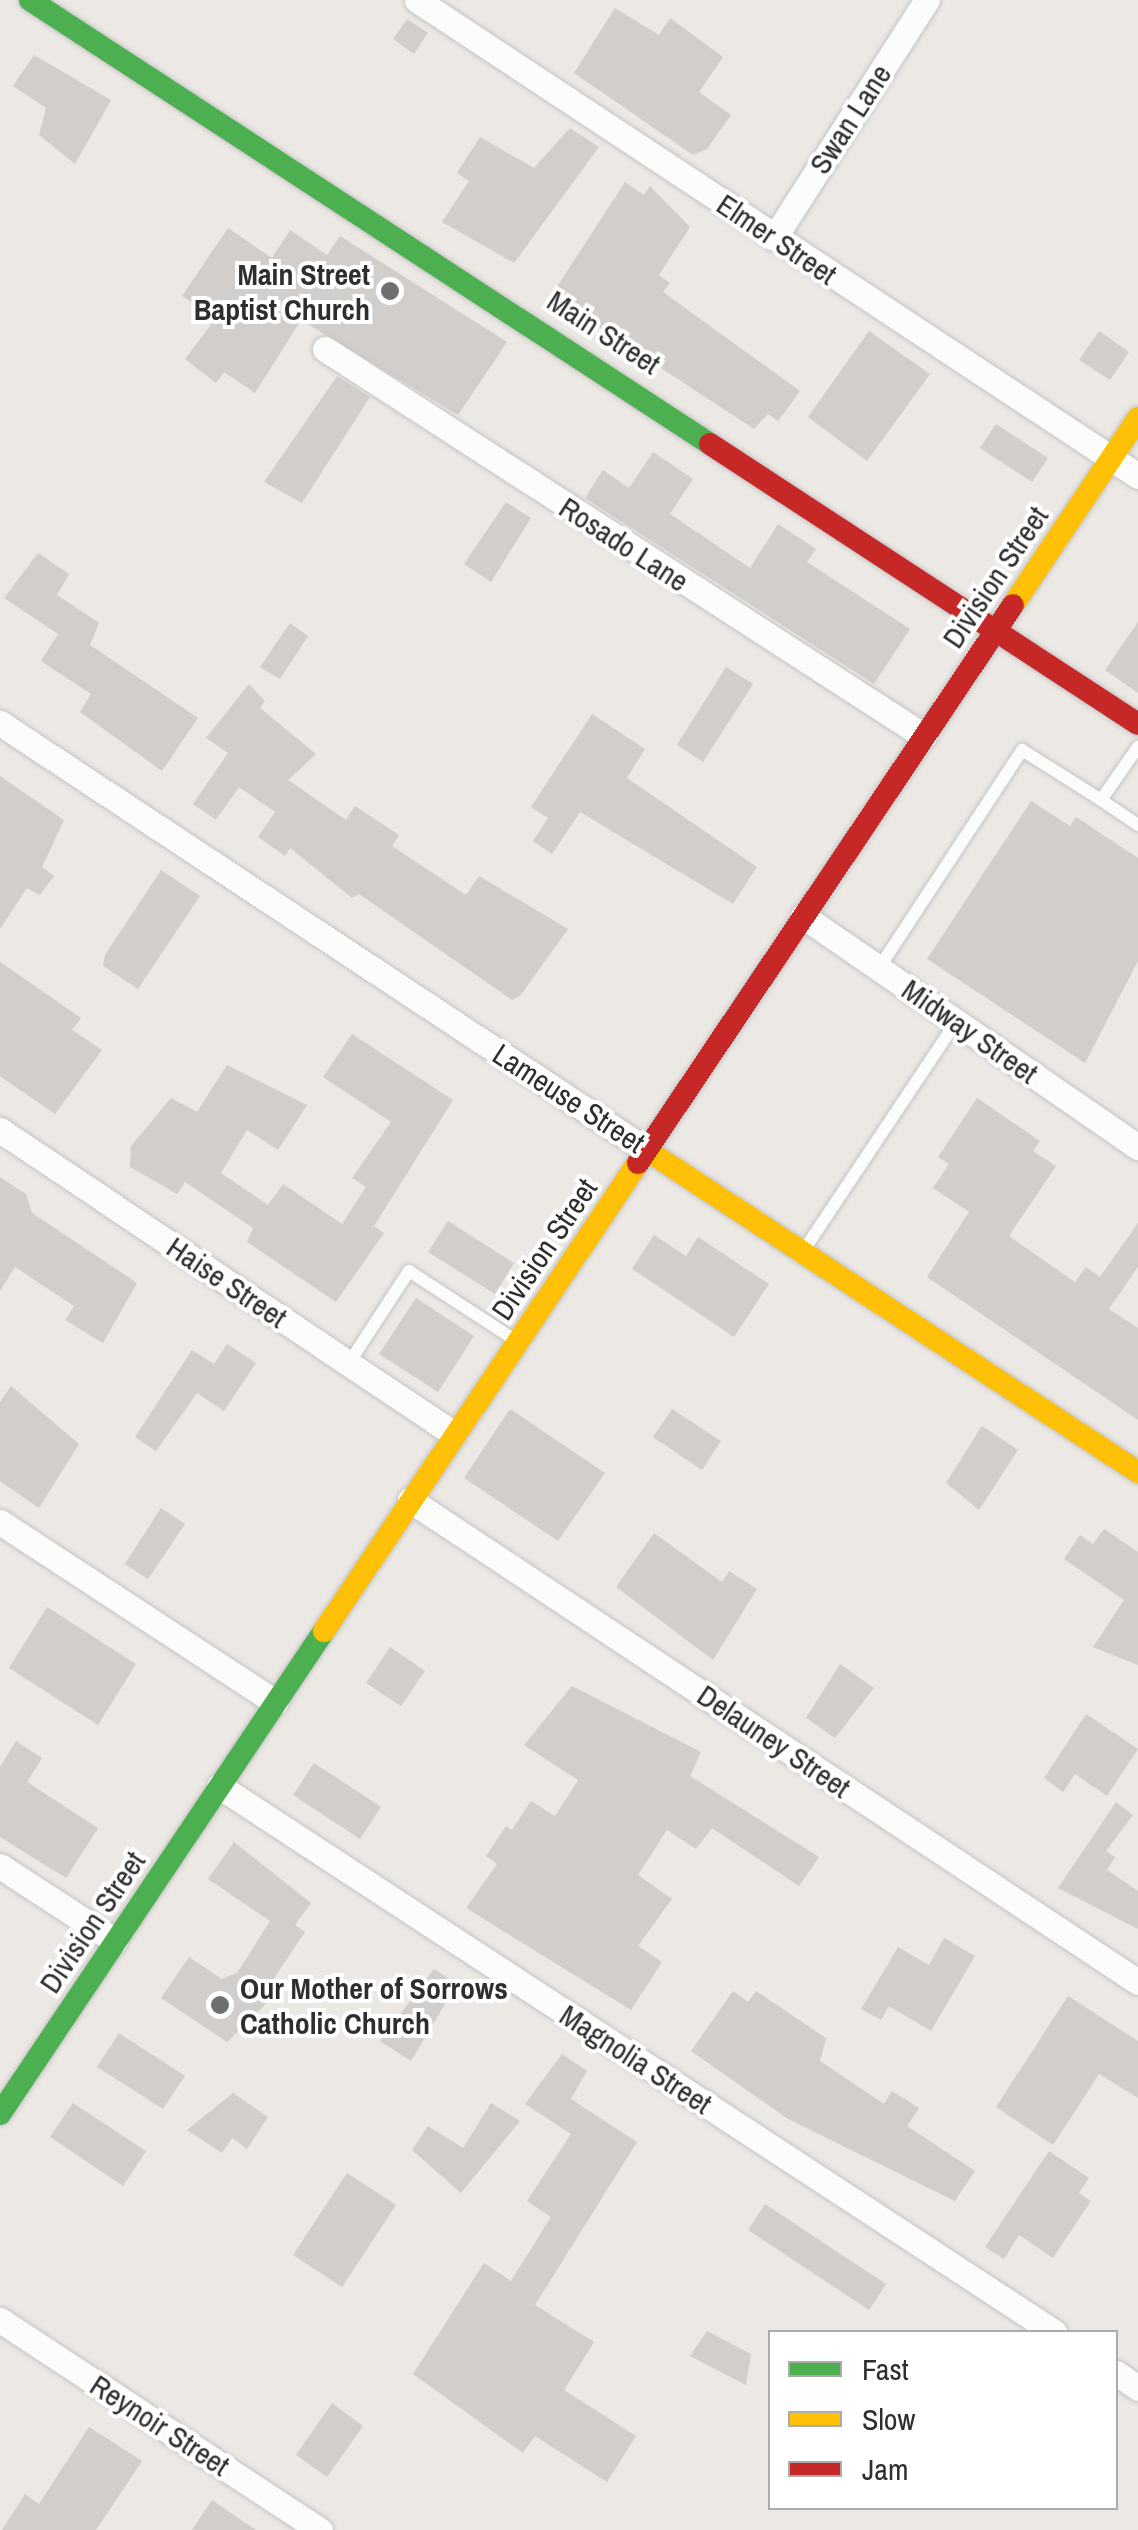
<!DOCTYPE html>
<style>
body{margin:0}
#map{position:relative;width:1138px;height:2530px;overflow:hidden;background:#ece8e4;font-family:"Archivo Narrow",sans-serif}
div>[style]{position:absolute}
.building>*{inset:0;background:#d1cecb}
.roads{filter:drop-shadow(0 0 2px #c5c4c5) drop-shadow(0 0 2px #c5c4c5)}
.lane>*{height:12px;margin:-6px;padding:0 6px;transform-origin:6px;border-radius:6px;background:#fcfcfb}
.street>*{height:25px;margin:-12.5px;padding:0 12.5px;transform-origin:12.5px;border-radius:12.5px;background:#fcfcfb}
.fast>*{height:22px;margin:-11px;padding:0 11px;transform-origin:11px;border-radius:11px;background:#4caf50}
.slow>*{height:22px;margin:-11px;padding:0 11px;transform-origin:11px;border-radius:11px;background:#ffc107}
.jam>*{height:22px;margin:-11px;padding:0 11px;transform-origin:11px;border-radius:11px;background:#c62828}
.dots>*{width:28px;height:28px;translate:-50% -50%;box-sizing:border-box;border:5px solid #fff;border-radius:50%}
span{translate:-50% -50%;white-space:nowrap;text-align:center;line-height:1.15;-webkit-text-stroke:8px #fff;paint-order:stroke}
.street-label{font-size:30px;color:#2e2e2e}
.poi-label{font-size:30px;color:#2e2e2e;font-weight:700}
.right{translate:-100% -50%;text-align:right}
.left{translate:0 -50%;text-align:left}
.legend{position:absolute;left:768px;top:2330px;width:350px;height:180px;box-sizing:border-box;background:#fff;border:2px solid #ababab;margin:0;padding:12px 18px;list-style:none;font-size:30px;color:#2e2e2e}
.legend li{display:flex;align-items:center;gap:20px;height:50px}
.legend b{width:50px;border:2px solid #ababab}
</style>
<div id="map">
<div class="building">
<div style="clip-path:polygon(615px 8px,659px 35px,670px 18px,723px 57px,699px 92px,731px 115px,707px 149px,693px 155px,574px 73px)"></div>
<div style="clip-path:polygon(407px 19px,428px 33px,414px 54px,393px 39px)"></div>
<div style="clip-path:polygon(34px 55px,111px 100px,75px 164px,39px 135px,46px 108px,13px 86px)"></div>
<div style="clip-path:polygon(570px 128px,599px 147px,514px 263px,442px 222px,469px 181px,457px 173px,480px 137px,534px 168px)"></div>
<div style="clip-path:polygon(625px 182px,644px 195px,650px 186px,690px 227px,659px 275px,670px 283px,663px 292px,800px 391px,778px 421px,768px 414px,754px 429px,551px 296px)"></div>
<div style="clip-path:polygon(228px 228px,272px 258px,290px 230px,327px 255px,340px 236px,507px 342px,458px 415px,301px 320px,255px 393px,224px 372px,216px 383px,185px 359px,216px 318px,182px 296px)"></div>
<div style="clip-path:polygon(869px 331px,930px 374px,867px 461px,808px 417px)"></div>
<div style="clip-path:polygon(1099px 331px,1129px 352px,1110px 380px,1079px 360px)"></div>
<div style="clip-path:polygon(337px 376px,370px 397px,302px 503px,264px 482px)"></div>
<div style="clip-path:polygon(996px 424px,1048px 458px,1032px 482px,980px 448px)"></div>
<div style="clip-path:polygon(653px 452px,693px 479px,670px 514px,750px 568px,778px 524px,816px 549px,807px 562px,910px 629px,874px 684px,585px 498px,603px 470px,629px 488px)"></div>
<div style="clip-path:polygon(506px 502px,531px 518px,491px 582px,464px 564px)"></div>
<div style="clip-path:polygon(38px 553px,69px 574px,57px 595px,99px 623px,90px 645px,198px 718px,162px 771px,80px 712px,91px 694px,41px 661px,58px 634px,4px 598px)"></div>
<div style="clip-path:polygon(1138px 622px,1138px 693px,1105px 670px)"></div>
<div style="clip-path:polygon(290px 623px,308px 636px,280px 679px,260px 667px)"></div>
<div style="clip-path:polygon(726px 667px,753px 684px,703px 762px,677px 745px)"></div>
<div style="clip-path:polygon(249px 684px,265px 701px,260px 708px,316px 754px,288px 780px,346px 820px,355px 806px,399px 835px,392px 846px,466px 895px,479px 876px,568px 929px,520px 996px,512px 1000px,359px 894px,352px 898px,290px 848px,285px 856px,258px 837px,275px 812px,239px 787px,216px 820px,193px 804px,228px 753px,206px 738px)"></div>
<div style="clip-path:polygon(592px 714px,645px 749px,627px 778px,757px 867px,733px 904px,580px 812px,552px 854px,533px 841px,548px 818px,531px 807px)"></div>
<div style="clip-path:polygon(0 776px,64px 820px,42px 867px,54px 876px,40px 895px,27px 888px,0 929px)"></div>
<div style="clip-path:polygon(1031px 801px,1070px 826px,1076px 817px,1138px 858px,1138px 961px,1085px 1063px,927px 959px)"></div>
<div style="clip-path:polygon(161px 870px,200px 896px,138px 989px,103px 966px,105px 955px)"></div>
<div style="clip-path:polygon(0 962px,81px 1018px,72px 1030px,102px 1050px,55px 1114px,0 1076px)"></div>
<div style="clip-path:polygon(352px 1034px,453px 1100px,374px 1226px,384px 1233px,336px 1302px,247px 1242px,253px 1228px,185px 1182px,177px 1194px,130px 1167px,131px 1146px,171px 1098px,197px 1112px,227px 1065px,307px 1105px,278px 1150px,247px 1130px,221px 1173px,268px 1205px,283px 1184px,342px 1224px,366px 1187px,352px 1178px,391px 1122px,323px 1077px)"></div>
<div style="clip-path:polygon(977px 1098px,1040px 1141px,1033px 1151px,1056px 1166px,1009px 1236px,1075px 1282px,1086px 1267px,1100px 1277px,1138px 1223px,1138px 1267px,1109px 1309px,1138px 1328px,1138px 1420px,927px 1277px,969px 1212px,933px 1188px,949px 1164px,938px 1157px)"></div>
<div style="clip-path:polygon(0 1177px,26px 1194px,32px 1213px,137px 1283px,103px 1343px,65px 1320px,74px 1306px,15px 1267px,0 1291px)"></div>
<div style="clip-path:polygon(448px 1221px,514px 1263px,495px 1294px,428px 1252px)"></div>
<div style="clip-path:polygon(654px 1235px,686px 1256px,698px 1237px,769px 1284px,734px 1337px,632px 1269px)"></div>
<div style="clip-path:polygon(416px 1298px,474px 1336px,438px 1392px,379px 1354px)"></div>
<div style="clip-path:polygon(227px 1344px,256px 1363px,224px 1411px,197px 1393px,156px 1451px,135px 1437px,192px 1350px,214px 1364px)"></div>
<div style="clip-path:polygon(11px 1386px,79px 1444px,39px 1508px,0 1481px,0 1402px)"></div>
<div style="clip-path:polygon(510px 1409px,605px 1473px,558px 1541px,464px 1478px)"></div>
<div style="clip-path:polygon(672px 1409px,721px 1441px,702px 1470px,653px 1437px)"></div>
<div style="clip-path:polygon(982px 1426px,1018px 1450px,979px 1510px,946px 1483px)"></div>
<div style="clip-path:polygon(161px 1508px,185px 1524px,148px 1579px,125px 1564px)"></div>
<div style="clip-path:polygon(1104px 1529px,1138px 1552px,1138px 1665px,1093px 1647px,1124px 1600px,1064px 1559px,1080px 1535px,1093px 1544px)"></div>
<div style="clip-path:polygon(654px 1533px,722px 1582px,729px 1571px,757px 1589px,713px 1660px,616px 1587px)"></div>
<div style="clip-path:polygon(47px 1607px,136px 1664px,98px 1725px,9px 1668px)"></div>
<div style="clip-path:polygon(390px 1647px,425px 1671px,401px 1706px,366px 1683px)"></div>
<div style="clip-path:polygon(840px 1664px,874px 1688px,835px 1738px,806px 1718px)"></div>
<div style="clip-path:polygon(572px 1686px,701px 1752px,690px 1776px,819px 1857px,799px 1886px,712px 1828px,696px 1849px,667px 1830px,638px 1875px,672px 1899px,638px 1946px,662px 1962px,631px 2010px,466px 1908px,497px 1864px,486px 1856px,506px 1826px,512px 1830px,531px 1801px,555px 1816px,578px 1780px,524px 1745px)"></div>
<div style="clip-path:polygon(1086px 1714px,1138px 1749px,1107px 1796px,1075px 1774px,1063px 1792px,1044px 1778px)"></div>
<div style="clip-path:polygon(16px 1741px,42px 1758px,27px 1782px,98px 1828px,66px 1878px,0 1837px,0 1767px)"></div>
<div style="clip-path:polygon(314px 1763px,381px 1807px,360px 1839px,293px 1795px)"></div>
<div style="clip-path:polygon(1116px 1802px,1133px 1815px,1106px 1851px,1115px 1857px,1107px 1870px,1138px 1891px,1138px 1929px,1058px 1888px)"></div>
<div style="clip-path:polygon(234px 1842px,311px 1903px,295px 1925px,305px 1932px,265px 1992px,273px 1997px,227px 2042px,161px 1998px,189px 1957px,222px 1979px,237px 1973px,270px 1921px,208px 1879px)"></div>
<div style="clip-path:polygon(944px 1938px,975px 1956px,931px 2031px,889px 2006px,881px 2020px,861px 2009px,898px 1947px,929px 1965px)"></div>
<div style="clip-path:polygon(434px 1969px,457px 1984px,411px 2061px,380px 2041px)"></div>
<div style="clip-path:polygon(733px 1991px,748px 2002px,756px 1991px,826px 2038px,820px 2061px,884px 2104px,892px 2091px,919px 2108px,907px 2126px,975px 2171px,955px 2201px,788px 2119px,691px 2051px)"></div>
<div style="clip-path:polygon(1068px 1996px,1138px 2041px,1138px 2098px,1099px 2074px,1053px 2145px,996px 2107px)"></div>
<div style="clip-path:polygon(119px 2033px,185px 2076px,163px 2109px,97px 2067px)"></div>
<div style="clip-path:polygon(562px 2054px,587px 2071px,571px 2099px,637px 2142px,535px 2305px,594px 2342px,564px 2390px,636px 2436px,607px 2482px,535px 2436px,523px 2453px,413px 2374px,484px 2263px,511px 2281px,551px 2217px,527px 2201px,571px 2134px,525px 2104px)"></div>
<div style="clip-path:polygon(233px 2093px,268px 2117px,247px 2149px,232px 2138px,222px 2153px,187px 2130px)"></div>
<div style="clip-path:polygon(73px 2103px,146px 2151px,123px 2186px,50px 2137px)"></div>
<div style="clip-path:polygon(491px 2103px,520px 2121px,461px 2193px,412px 2150px,428px 2126px,463px 2148px)"></div>
<div style="clip-path:polygon(1049px 2151px,1089px 2178px,1079px 2193px,1091px 2201px,1053px 2258px,1019px 2235px,1004px 2259px,985px 2247px)"></div>
<div style="clip-path:polygon(347px 2173px,396px 2205px,342px 2287px,293px 2255px)"></div>
<div style="clip-path:polygon(765px 2204px,886px 2284px,869px 2310px,748px 2230px)"></div>
<div style="clip-path:polygon(707px 2331px,751px 2354px,746px 2385px,690px 2356px)"></div>
<div style="clip-path:polygon(332px 2403px,363px 2426px,327px 2477px,296px 2455px)"></div>
<div style="clip-path:polygon(89px 2427px,142px 2461px,96px 2530px,2px 2530px,25px 2494px,39px 2504px)"></div>
<div style="clip-path:polygon(212px 2500px,256px 2530px,192px 2530px)"></div>
</div>
<div class="roads">
<div class="lane">
<div style="left:1101px;top:800px;width:45px;rotate:34deg"></div>
<div style="left:879px;top:968px;width:261px;rotate:-56.7deg"></div>
<div style="left:1022px;top:750px;width:93px;rotate:32.3deg"></div>
<div style="left:1101px;top:800px;width:65px;rotate:-55.1deg"></div>
<div style="left:804px;top:1250px;width:274px;rotate:-56.3deg"></div>
<div style="left:349px;top:1363px;width:110px;rotate:-56.9deg"></div>
<div style="left:409px;top:1271px;width:126px;rotate:33.1deg"></div>
</div>
<div class="street">
<div style="left:417px;top:0;width:864px;rotate:33.43deg"></div>
<div style="left:774px;top:238px;width:283px;rotate:-57.3deg"></div>
<div style="left:325px;top:349px;width:713px;rotate:32.87deg"></div>
<div style="left:0;top:723px;width:777px;rotate:33.44deg"></div>
<div style="left:803px;top:916px;width:407px;rotate:34.6deg"></div>
<div style="left:0;top:1130px;width:546px;rotate:33.81deg"></div>
<div style="left:410px;top:1500px;width:873px;rotate:33.51deg"></div>
<div style="left:0;top:1522px;width:329px;rotate:33.2deg"></div>
<div style="left:219px;top:1786px;width:998px;rotate:33.18deg"></div>
<div style="left:0;top:1866px;width:137px;rotate:33.1deg"></div>
<div style="left:0;top:2320px;width:383px;rotate:33.3deg"></div>
<div style="left:1116px;top:2373px;width:27px;rotate:34deg"></div>
</div>
<div class="fast">
<div style="left:30px;top:0;width:812px;rotate:33.14deg"></div>
<div style="left:0;top:2114px;width:582px;rotate:-56.15deg"></div>
</div>
<div class="slow">
<div style="left:1013px;top:605px;width:225px;rotate:-56.2deg"></div>
<div style="left:648px;top:1151px;width:586px;rotate:33.23deg"></div>
<div style="left:324px;top:1631px;width:564px;rotate:-56.14deg"></div>
</div>
<div class="jam">
<div style="left:710px;top:444px;width:511px;rotate:33.19deg"></div>
<div style="left:638px;top:1163px;width:672px;rotate:-56.1deg"></div>
</div>
</div>
<div class="dots">
<div style="left:390px;top:291px;background:#706f6e"></div>
<div style="left:220px;top:2005px;background:#706f6e"></div>
</div>
<div class="street-label">
<span style="left:850px;top:119px;rotate:-57deg">Swan Lane</span>
<span style="left:777px;top:239px;rotate:34deg">Elmer Street</span>
<span style="left:604px;top:332px;rotate:33deg">Main Street</span>
<span style="left:624px;top:544px;rotate:33deg">Rosado Lane</span>
<span style="left:995px;top:577px;rotate:-56deg">Division Street</span>
<span style="left:970px;top:1031px;rotate:35deg">Midway Street</span>
<span style="left:569px;top:1098px;rotate:33deg">Lameuse Street</span>
<span style="left:544px;top:1249px;rotate:-56deg">Division Street</span>
<span style="left:227px;top:1282px;rotate:34deg">Haise Street</span>
<span style="left:774px;top:1741px;rotate:34deg">Delauney Street</span>
<span style="left:92px;top:1922px;rotate:-56deg">Division Street</span>
<span style="left:636px;top:2059px;rotate:33deg">Magnolia Street</span>
<span style="left:160px;top:2425px;rotate:33deg">Reynoir Street</span>
</div>
<div class="poi-label">
<span class="right" style="left:370px;top:291px">Main Street<br>Baptist Church</span>
<span class="left" style="left:240px;top:2005px">Our Mother of Sorrows<br>Catholic Church</span>
</div>
<ul class="legend">
<li><b style="height:12px;background:#4caf50"></b>Fast</li>
<li><b style="height:12px;background:#ffc107"></b>Slow</li>
<li><b style="height:12px;background:#c62828"></b>Jam</li>
</ul>
</div>
